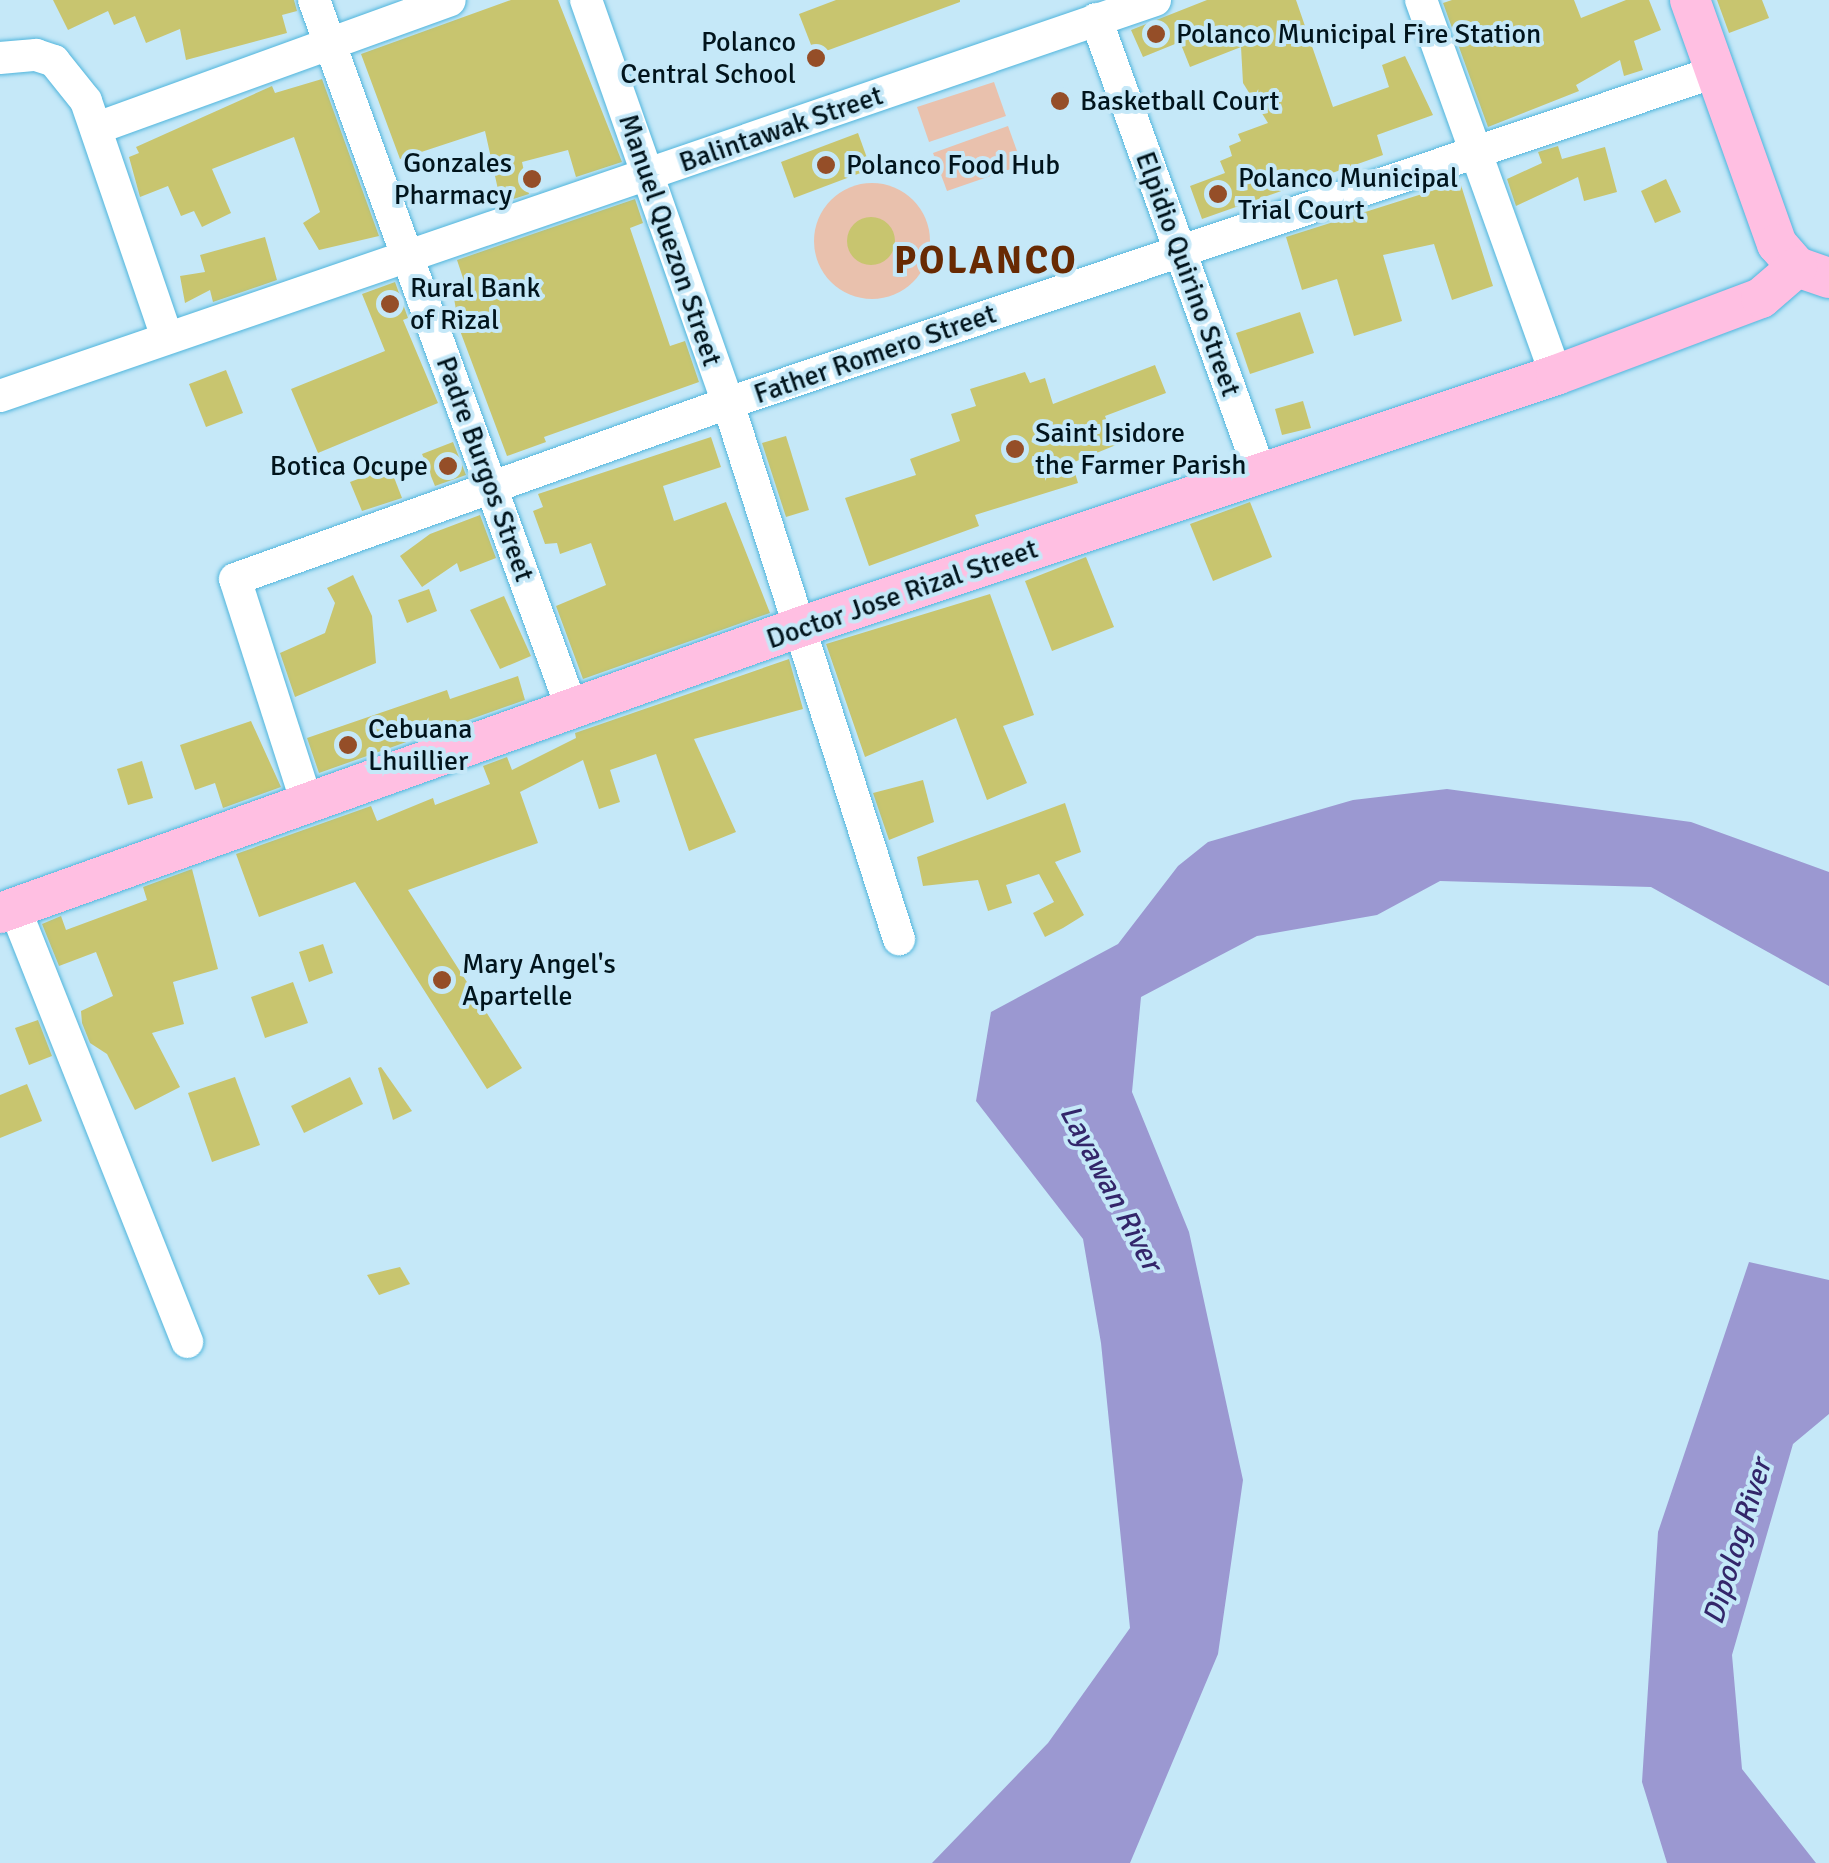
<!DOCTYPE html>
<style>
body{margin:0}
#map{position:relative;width:1829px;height:1863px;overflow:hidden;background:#c5e8f8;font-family:Signika,sans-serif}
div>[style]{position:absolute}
.green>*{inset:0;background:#e9c1ad}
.round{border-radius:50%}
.water>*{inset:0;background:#9b98d1}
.building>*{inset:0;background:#c8c56f}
.roads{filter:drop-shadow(0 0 2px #50b5dc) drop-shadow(0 0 2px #50b5dc)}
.minor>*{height:32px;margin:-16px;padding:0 16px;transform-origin:16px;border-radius:16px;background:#fff}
.major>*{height:40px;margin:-20px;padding:0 20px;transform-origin:20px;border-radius:20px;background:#ffbfe2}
.dots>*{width:28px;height:28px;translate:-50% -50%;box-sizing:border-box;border:5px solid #c5e8f8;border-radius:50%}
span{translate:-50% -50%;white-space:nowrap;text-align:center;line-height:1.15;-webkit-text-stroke:8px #c5e8f8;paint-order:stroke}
.poi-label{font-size:28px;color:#01141c}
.left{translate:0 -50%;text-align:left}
.right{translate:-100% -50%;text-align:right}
.street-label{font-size:28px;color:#01141c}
.water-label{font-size:30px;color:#33266a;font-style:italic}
.district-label{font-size:38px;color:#682a03;font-weight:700;letter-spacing:2.5px}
</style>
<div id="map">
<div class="green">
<div style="clip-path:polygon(994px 82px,1006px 116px,929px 142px,917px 107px)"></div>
<div style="clip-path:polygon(1008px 126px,1022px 165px,947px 191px,933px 153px)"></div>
<div class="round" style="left:814px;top:183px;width:116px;height:116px"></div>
</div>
<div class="water">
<div style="clip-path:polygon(1447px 789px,1691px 822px,1829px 872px,1829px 986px,1651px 887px,1440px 881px,1377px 915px,1257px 936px,1141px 997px,1132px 1092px,1189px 1232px,1243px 1480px,1218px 1654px,1130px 1863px,932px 1863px,1048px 1743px,1130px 1628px,1101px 1343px,1083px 1239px,976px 1101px,991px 1012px,1118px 944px,1178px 866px,1208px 842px,1353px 800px)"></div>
<div style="clip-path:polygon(1749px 1262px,1829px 1280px,1829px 1414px,1793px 1444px,1732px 1655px,1742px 1769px,1816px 1863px,1667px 1863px,1642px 1782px,1658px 1532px)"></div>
</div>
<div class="building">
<div style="clip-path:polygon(53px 0,294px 0,297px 11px,282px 15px,287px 33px,186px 60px,180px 29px,146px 43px,135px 16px,114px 25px,108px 11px,68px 30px)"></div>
<div style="clip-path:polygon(511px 0,558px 0,622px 162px,576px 177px,568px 150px,522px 162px,529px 194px,501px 203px,485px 131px,400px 159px,361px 54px)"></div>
<div style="clip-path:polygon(836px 0,960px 0,960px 2px,815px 55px,799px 14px)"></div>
<div style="clip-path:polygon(1207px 0,1296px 0,1333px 107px,1389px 87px,1382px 65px,1405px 56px,1433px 115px,1377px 135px,1383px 155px,1202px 219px,1190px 186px,1225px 173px,1220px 161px,1232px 156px,1229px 146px,1241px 141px,1238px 134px,1268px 123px,1243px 83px,1241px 47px,1190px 67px,1180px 42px,1143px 57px,1131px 30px)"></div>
<div style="clip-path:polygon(1452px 0,1574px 0,1581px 18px,1626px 0,1649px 0,1661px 30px,1634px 41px,1643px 70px,1624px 76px,1620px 60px,1576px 85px,1579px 91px,1488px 127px,1443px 3px)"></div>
<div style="clip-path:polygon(1717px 0,1762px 0,1769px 18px,1729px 33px)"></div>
<div style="clip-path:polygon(322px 79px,379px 236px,319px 250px,303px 223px,320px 212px,294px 137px,212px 169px,231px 213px,202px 227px,194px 211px,181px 216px,168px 186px,140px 197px,129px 157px,139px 153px,136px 147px,272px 86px,275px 93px)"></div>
<div style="clip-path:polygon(858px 133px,871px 169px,794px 198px,781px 162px)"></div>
<div style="clip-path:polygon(1558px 146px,1562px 159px,1605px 147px,1617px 192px,1584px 201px,1578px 177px,1516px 206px,1507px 179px,1542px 163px,1538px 152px)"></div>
<div style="clip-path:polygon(1666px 179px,1681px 212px,1655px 223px,1641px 191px)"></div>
<div style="clip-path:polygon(1460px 182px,1493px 286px,1452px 300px,1434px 244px,1383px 255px,1402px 321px,1354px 336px,1337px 279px,1302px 290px,1286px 237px)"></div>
<div style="clip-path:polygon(635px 199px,643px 223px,630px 228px,670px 346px,685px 341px,699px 382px,544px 437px,546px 442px,507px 456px,459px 328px,454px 298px,468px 293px,457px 260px)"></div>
<div class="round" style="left:847px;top:217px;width:48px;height:48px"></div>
<div style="clip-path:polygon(265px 237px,277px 280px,213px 302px,210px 290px,185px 303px,180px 276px,205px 272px,200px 255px)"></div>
<div style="clip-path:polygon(395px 282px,408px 318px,403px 320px,438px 403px,318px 453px,291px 389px,385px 351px,362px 294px)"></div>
<div style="clip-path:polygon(1300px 312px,1314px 353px,1250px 374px,1236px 333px)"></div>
<div style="clip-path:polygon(1155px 365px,1166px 393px,1105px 416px,1116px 445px,1072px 463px,1078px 483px,975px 515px,979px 526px,869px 566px,845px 498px,916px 475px,910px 459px,960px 441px,951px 414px,976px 406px,970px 389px,1025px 372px,1030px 383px,1045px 378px,1053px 404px)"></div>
<div style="clip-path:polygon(226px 370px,243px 413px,206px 427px,189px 384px)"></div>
<div style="clip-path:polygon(1303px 401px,1311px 428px,1282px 435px,1275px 409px)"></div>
<div style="clip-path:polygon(786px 436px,809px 510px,786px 517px,762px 443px)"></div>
<div style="clip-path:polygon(711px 437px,721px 467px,663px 486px,674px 521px,726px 502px,770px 613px,583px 679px,556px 606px,606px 585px,591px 543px,560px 554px,557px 543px,545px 544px,533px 511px,543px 507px,538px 494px)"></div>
<div style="clip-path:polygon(453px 442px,466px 475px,435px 486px,422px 454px)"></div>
<div style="clip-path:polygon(390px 467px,402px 498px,362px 511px,350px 482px)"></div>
<div style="clip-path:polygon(1250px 502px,1272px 557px,1213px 581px,1190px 524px)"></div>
<div style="clip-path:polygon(480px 515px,496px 558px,460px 572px,457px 563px,422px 587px,400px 556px,430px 534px)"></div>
<div style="clip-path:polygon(1086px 557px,1114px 627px,1052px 651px,1025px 581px)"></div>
<div style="clip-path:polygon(353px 575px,372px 616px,376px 663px,295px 697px,280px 653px,325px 633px,335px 603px,327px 588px)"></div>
<div style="clip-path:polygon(429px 589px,437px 611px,407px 623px,398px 600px)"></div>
<div style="clip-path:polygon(990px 594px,1034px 715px,1003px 726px,1027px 783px,987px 800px,956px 718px,865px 757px,826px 644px)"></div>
<div style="clip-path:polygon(504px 596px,531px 656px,500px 669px,470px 610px)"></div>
<div style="clip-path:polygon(789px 659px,803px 709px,694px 739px,736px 832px,689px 851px,656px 754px,610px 770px,620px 802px,599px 809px,583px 760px,520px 792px,538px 843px,408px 890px,522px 1068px,487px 1089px,355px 882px,259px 917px,236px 854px,371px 806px,377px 821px,433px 798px,435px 805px,490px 784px,483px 766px,507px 757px,512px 770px,576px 738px,575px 733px)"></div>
<div style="clip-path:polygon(518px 676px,525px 700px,319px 773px,307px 738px,447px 690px,450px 699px)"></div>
<div style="clip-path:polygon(251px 721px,281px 787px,223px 808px,215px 783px,195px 790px,180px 745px)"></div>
<div style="clip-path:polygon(142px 761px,153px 798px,128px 805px,117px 769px)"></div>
<div style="clip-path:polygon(923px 780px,934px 822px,889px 840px,873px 793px)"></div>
<div style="clip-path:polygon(1065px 803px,1081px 852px,1055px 862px,1084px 915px,1063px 928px,1045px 937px,1033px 913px,1054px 902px,1039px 874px,1006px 885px,1012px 903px,988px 911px,978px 880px,923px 886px,917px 857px)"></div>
<div style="clip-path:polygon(192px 869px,218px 969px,173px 982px,184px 1024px,152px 1033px,180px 1087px,135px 1110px,107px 1054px,90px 1043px,82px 1023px,81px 1011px,113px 996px,96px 952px,59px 966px,42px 924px,61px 916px,66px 930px,147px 900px,143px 887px)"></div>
<div style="clip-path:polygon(323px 944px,333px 973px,309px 982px,299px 952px)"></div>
<div style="clip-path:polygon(293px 982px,308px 1023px,265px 1038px,251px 997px)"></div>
<div style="clip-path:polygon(38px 1020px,52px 1056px,29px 1065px,15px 1028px)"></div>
<div style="clip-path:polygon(381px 1067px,412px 1111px,393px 1120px,378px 1068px)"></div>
<div style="clip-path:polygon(235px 1077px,260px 1145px,212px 1162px,188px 1093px)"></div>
<div style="clip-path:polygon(350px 1077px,363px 1104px,304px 1133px,291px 1106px)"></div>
<div style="clip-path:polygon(27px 1084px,42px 1121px,0 1138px,0 1095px)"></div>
<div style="clip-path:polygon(400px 1267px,410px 1284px,379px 1295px,367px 1275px)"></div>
</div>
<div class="roads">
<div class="minor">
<div style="left:314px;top:0;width:758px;rotate:70.01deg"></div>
<div style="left:586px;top:0;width:427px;rotate:70.6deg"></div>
<div style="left:728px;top:403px;width:563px;rotate:72.31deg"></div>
<div style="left:1421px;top:0;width:399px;rotate:70.2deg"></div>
<div style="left:1096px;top:19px;width:483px;rotate:70.1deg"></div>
<div style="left:0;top:58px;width:36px;rotate:-5deg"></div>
<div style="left:36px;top:55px;width:19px;rotate:18deg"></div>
<div style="left:54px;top:61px;width:51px;rotate:51.3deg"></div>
<div style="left:86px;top:101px;width:250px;rotate:71.1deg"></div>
<div style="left:97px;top:128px;width:375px;rotate:-19.9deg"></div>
<div style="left:0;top:396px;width:1221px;rotate:-18.92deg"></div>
<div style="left:307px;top:803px;width:235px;rotate:-107.8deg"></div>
<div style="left:235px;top:579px;width:523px;rotate:-19.65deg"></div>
<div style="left:728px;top:403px;width:1041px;rotate:-18.54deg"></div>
<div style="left:15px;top:909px;width:466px;rotate:68.3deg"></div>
</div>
<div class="major">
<div style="left:1690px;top:0;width:259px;rotate:70.4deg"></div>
<div style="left:1777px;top:244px;width:30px;rotate:49deg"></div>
<div style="left:1797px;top:267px;width:34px;rotate:19deg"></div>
<div style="left:0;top:913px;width:850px;rotate:-19.67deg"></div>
<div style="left:800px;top:627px;width:797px;rotate:-18.43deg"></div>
<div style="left:1556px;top:375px;width:219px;rotate:-20.6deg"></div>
<div style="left:1761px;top:298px;width:48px;rotate:-40.7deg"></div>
</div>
</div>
<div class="dots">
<div style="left:1156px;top:34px;background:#954e28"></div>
<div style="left:816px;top:58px;background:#954e28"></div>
<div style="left:1060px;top:101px;background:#954e28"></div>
<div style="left:826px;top:165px;background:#954e28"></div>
<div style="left:532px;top:179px;background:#954e28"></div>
<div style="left:1218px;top:194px;background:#954e28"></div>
<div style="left:390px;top:304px;background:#954e28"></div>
<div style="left:1015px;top:449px;background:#954e28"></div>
<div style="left:448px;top:466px;background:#954e28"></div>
<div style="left:348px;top:745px;background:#954e28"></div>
<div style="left:442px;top:980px;background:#954e28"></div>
</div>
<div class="poi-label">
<span class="left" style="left:1176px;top:34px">Polanco Municipal Fire Station</span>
<span class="right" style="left:796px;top:58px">Polanco<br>Central School</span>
<span class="left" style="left:1080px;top:101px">Basketball Court</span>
<span class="right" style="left:512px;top:179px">Gonzales<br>Pharmacy</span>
<span class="left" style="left:846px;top:165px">Polanco Food Hub</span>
<span class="left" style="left:1238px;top:194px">Polanco Municipal<br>Trial Court</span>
<span class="left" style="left:410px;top:304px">Rural Bank<br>of Rizal</span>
<span class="left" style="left:1035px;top:449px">Saint Isidore<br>the Farmer Parish</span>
<span class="right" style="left:428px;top:466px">Botica Ocupe</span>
<span class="left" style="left:368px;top:745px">Cebuana<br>Lhuillier</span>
<span class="left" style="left:462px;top:980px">Mary Angel's<br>Apartelle</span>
</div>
<div class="street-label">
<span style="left:781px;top:129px;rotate:-19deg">Balintawak Street</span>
<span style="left:670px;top:240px;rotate:71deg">Manuel Quezon Street</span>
<span style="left:1188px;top:274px;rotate:70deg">Elpidio Quirino Street</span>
<span style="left:875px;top:354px;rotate:-19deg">Father Romero Street</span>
<span style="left:485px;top:469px;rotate:70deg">Padre Burgos Street</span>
<span style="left:902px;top:594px;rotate:-19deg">Doctor Jose Rizal Street</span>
</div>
<div class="water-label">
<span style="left:1110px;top:1188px;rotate:62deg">Layawan River</span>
<span style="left:1738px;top:1542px;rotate:-73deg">Dipolog River</span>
</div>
<div class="district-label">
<span style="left:986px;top:261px">POLANCO</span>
</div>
</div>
